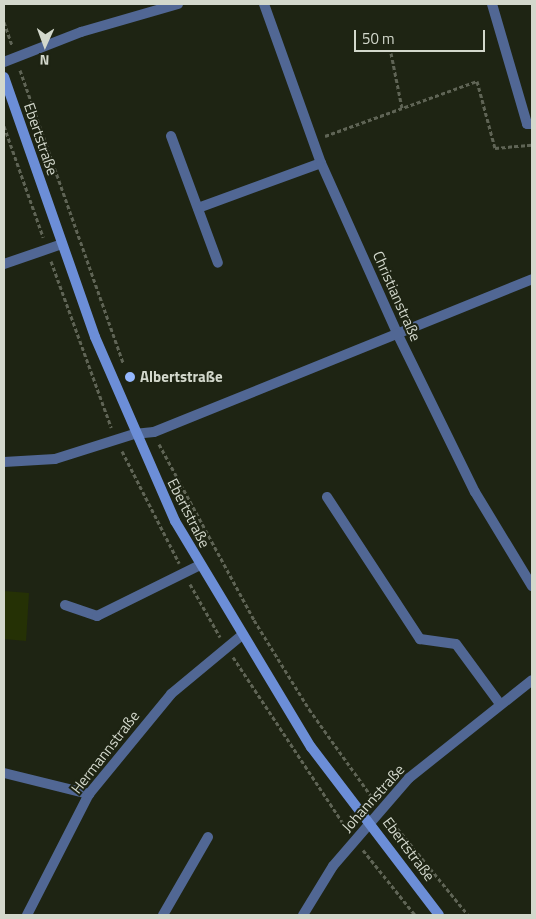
<!DOCTYPE html>
<meta charset="utf-8">
<style>
body{margin:0}
#map{position:relative;width:536px;height:919px;overflow:hidden;background:#1e2413;font-family:"Titillium Web",sans-serif}
div>[style]{position:absolute}
.green>*{inset:0;background:#253105}
.path>*{height:3px;margin-top:-1.5px;transform-origin:0;background:repeating-linear-gradient(90deg,#5f6455 0 4px,transparent 0 6.5px)}
.lane>*{height:10px;margin:-5px;padding:0 5px;transform-origin:5px;border-radius:5px;background:#516794}
.street>*{height:10px;margin:-5px;padding:0 5px;transform-origin:5px;border-radius:5px;background:#516794}
.secondary>*{height:10px;margin:-5px;padding:0 5px;transform-origin:5px;border-radius:5px;background:#6c8ed7}
.dots>*{width:14px;height:14px;translate:-50% -50%;box-sizing:border-box;border:2px solid #1e2413;border-radius:50%}
span{translate:-50% -50%;white-space:nowrap;text-align:center;line-height:1.15;-webkit-text-stroke:4px #1e2413;paint-order:stroke}
.street-label{font-size:15px;color:#d3d8cc}
.poi-label{font-size:15px;color:#d3d8cc;font-weight:700}
.left{translate:0 -50%;text-align:left}
.frame{position:absolute;inset:0;border:5px solid #d3d8cc;pointer-events:none}
.north{position:absolute;left:20px;top:20px;width:50px;height:50px;-webkit-text-stroke:4px #1e2413;paint-order:stroke;rotate:182deg;font-size:14px;font-weight:700;line-height:20px;text-align:center;color:#d3d8cc}
.north::after{content:'';display:block;margin:auto;width:18px;height:22px;background:#d3d8cc;clip-path:polygon(50% 0,100% 100%,50% 72%,0 100%)}
.scale{position:absolute;left:354px;top:30px;width:131px;height:22px;box-sizing:border-box;border:2px solid #d3d8cc;border-top:0;padding-left:6px;font-size:15px;line-height:18px;white-space:nowrap;color:#d3d8cc;-webkit-text-stroke:4px #1e2413;paint-order:stroke}
</style>
<div id="map">
<div class="green">
<div style="clip-path:polygon(4px 591px,29px 593px,26px 641px,4px 639px)"></div>
</div>
<div class="path">
<div style="left:4px;top:22px;width:24px;rotate:71deg"></div>
<div style="left:391px;top:53px;width:56px;rotate:78.7deg"></div>
<div style="left:20px;top:70px;width:311px;rotate:70.6deg"></div>
<div style="left:4px;top:126px;width:118px;rotate:70.6deg"></div>
<div style="left:325px;top:136px;width:162px;rotate:-19.9deg"></div>
<div style="left:477px;top:81px;width:69px;rotate:75deg"></div>
<div style="left:495px;top:148px;width:37px;rotate:-5deg"></div>
<div style="left:51px;top:261px;width:177px;rotate:70.1deg"></div>
<div style="left:159px;top:444px;width:200px;rotate:61.6deg"></div>
<div style="left:254px;top:620px;width:105px;rotate:58.3deg"></div>
<div style="left:309px;top:709px;width:112px;rotate:54.5deg"></div>
<div style="left:122px;top:451px;width:126px;rotate:63deg"></div>
<div style="left:190px;top:584px;width:61px;rotate:60.5deg"></div>
<div style="left:233px;top:657px;width:209px;rotate:56.5deg"></div>
<div style="left:389px;top:818px;width:125px;rotate:50.8deg"></div>
<div style="left:363px;top:850px;width:83px;rotate:51.3deg"></div>
</div>
<div class="lane">
<div style="left:492px;top:4px;width:125px;rotate:73.7deg"></div>
<div style="left:527px;top:124px;width:5px"></div>
<div style="left:171px;top:136px;width:135px;rotate:69.7deg"></div>
<div style="left:198px;top:208px;width:131px;rotate:-20.1deg"></div>
<div style="left:4px;top:264px;width:61px;rotate:-19deg"></div>
<div style="left:327px;top:497px;width:170px;rotate:56.8deg"></div>
<div style="left:420px;top:639px;width:36px;rotate:8deg"></div>
<div style="left:456px;top:644px;width:74px;rotate:53.7deg"></div>
<div style="left:65px;top:605px;width:34px;rotate:19deg"></div>
<div style="left:97px;top:616px;width:115px;rotate:-26.3deg"></div>
<div style="left:163px;top:915px;width:90px;rotate:-60deg"></div>
</div>
<div class="street">
<div style="left:264px;top:4px;width:169px;rotate:70.3deg"></div>
<div style="left:321px;top:163px;width:186px;rotate:65.9deg"></div>
<div style="left:397px;top:333px;width:177px;rotate:63.9deg"></div>
<div style="left:475px;top:492px;width:110px;rotate:58.8deg"></div>
<div style="left:4px;top:62px;width:83px;rotate:-21.3deg"></div>
<div style="left:81px;top:32px;width:101px;rotate:-16.1deg"></div>
<div style="left:4px;top:462px;width:51px;rotate:-3.4deg"></div>
<div style="left:55px;top:459px;width:83px;rotate:-17.6deg"></div>
<div style="left:134px;top:434px;width:20px;rotate:-6deg"></div>
<div style="left:154px;top:432px;width:408px;rotate:-22deg"></div>
<div style="left:4px;top:773px;width:88px;rotate:13.9deg"></div>
<div style="left:27px;top:915px;width:136px;rotate:-62.9deg"></div>
<div style="left:89px;top:794px;width:129px;rotate:-50.6deg"></div>
<div style="left:171px;top:694px;width:92px;rotate:-39.7deg"></div>
<div style="left:303px;top:915px;width:57px;rotate:-58.5deg"></div>
<div style="left:333px;top:866px;width:116px;rotate:-49.2deg"></div>
<div style="left:409px;top:778px;width:157px;rotate:-38.5deg"></div>
</div>
<div class="secondary">
<div style="left:4px;top:77px;width:275px;rotate:70.7deg"></div>
<div style="left:95px;top:337px;width:201px;rotate:66.5deg"></div>
<div style="left:175px;top:521px;width:264px;rotate:59deg"></div>
<div style="left:311px;top:747px;width:211px;rotate:52.7deg"></div>
</div>
<div class="dots">
<div style="left:130px;top:377px;background:#94b7fd"></div>
</div>
<div class="street-label">
<span style="left:41px;top:139px;rotate:71deg">Ebertstraße</span>
<span style="left:397px;top:296px;rotate:66deg">Christianstraße</span>
<span style="left:189px;top:513px;rotate:63deg">Ebertstraße</span>
<span style="left:105px;top:752px;rotate:-52deg">Hermannstraße</span>
<span style="left:373px;top:798px;rotate:-48deg">Johannstraße</span>
<span style="left:409px;top:849px;rotate:53deg">Ebertstraße</span>
</div>
<div class="poi-label">
<span class="left" style="left:140px;top:377px">Albertstraße</span>
</div>
<div class="frame"></div>
<div class="north">N</div>
<div class="scale">50 m</div>
</div>
